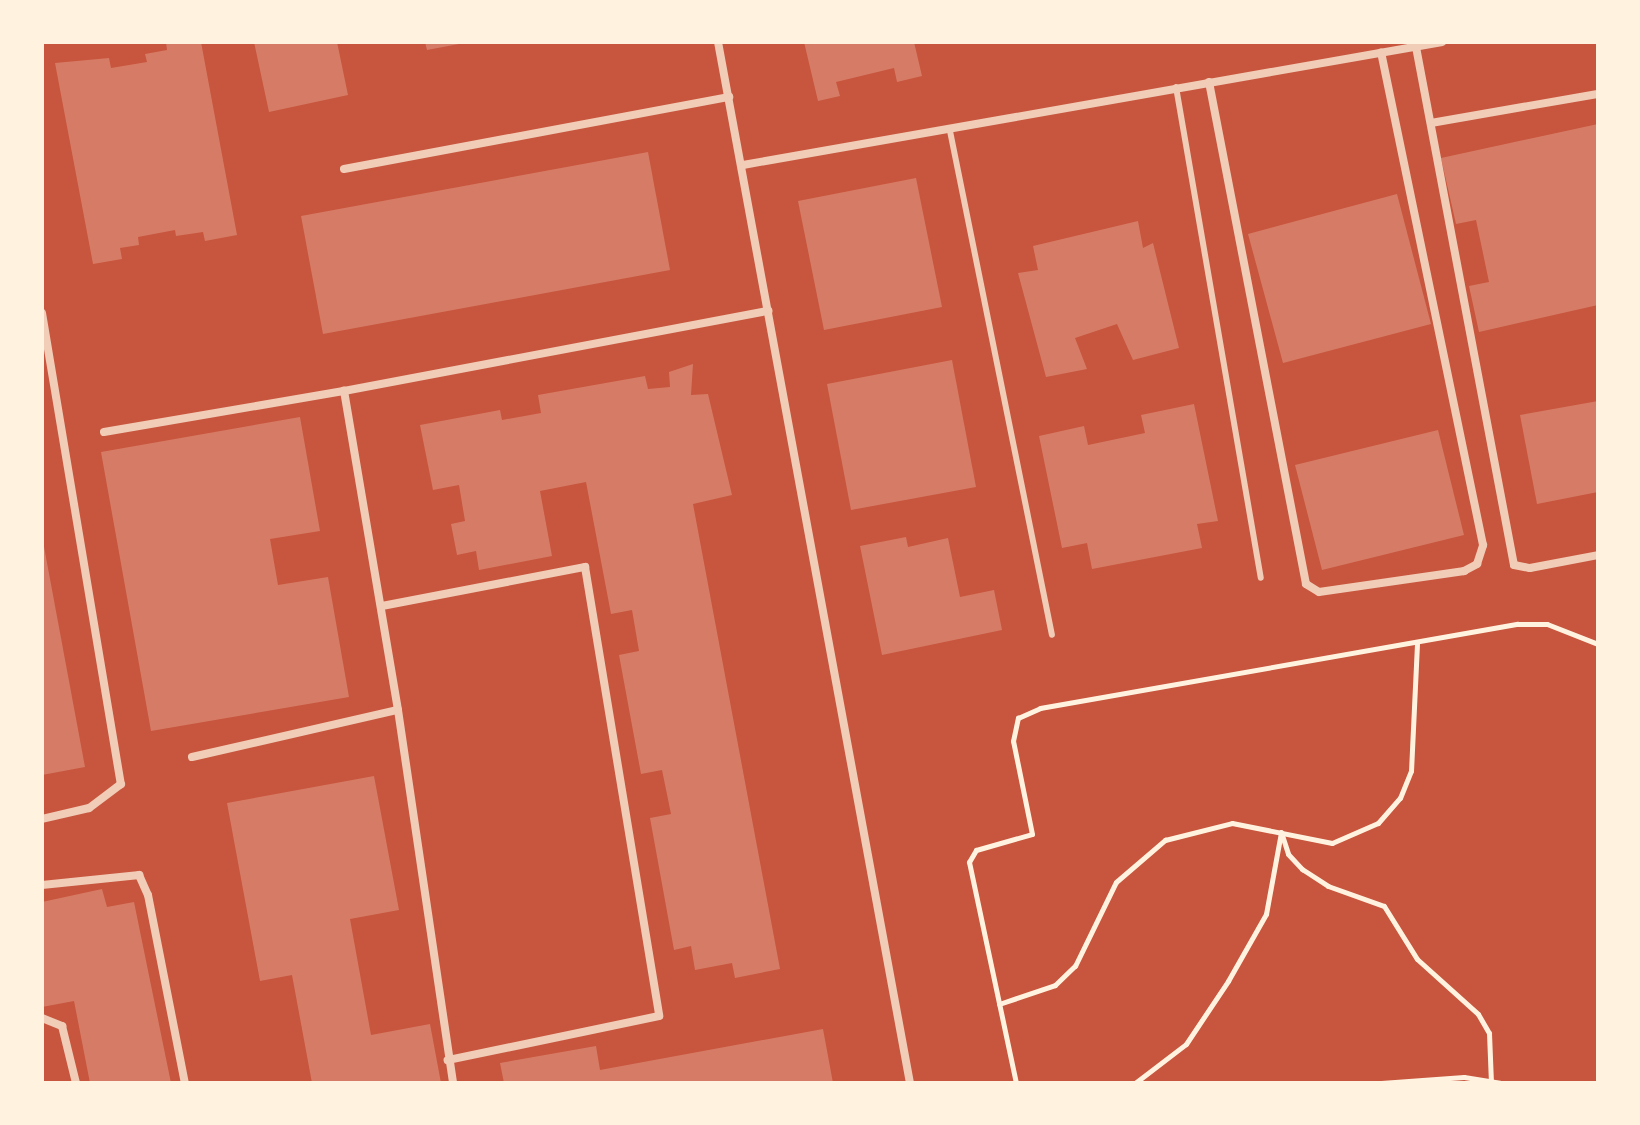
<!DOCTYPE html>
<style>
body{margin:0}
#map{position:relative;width:1640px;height:1125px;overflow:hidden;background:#c8553d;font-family:"Varela Round",sans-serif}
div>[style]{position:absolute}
.building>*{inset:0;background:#d67c66}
.path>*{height:5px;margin:-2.5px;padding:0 2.5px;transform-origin:2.5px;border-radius:2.5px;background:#fff3e0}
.service>*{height:6px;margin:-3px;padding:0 3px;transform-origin:3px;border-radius:3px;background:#f1ccb7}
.minor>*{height:8px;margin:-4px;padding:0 4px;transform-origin:4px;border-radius:4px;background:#f1ccb7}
span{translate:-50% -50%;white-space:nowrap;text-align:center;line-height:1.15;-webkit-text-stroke:8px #fff3e0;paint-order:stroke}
.frame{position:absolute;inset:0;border:44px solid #fff3e0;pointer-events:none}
</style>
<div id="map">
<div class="building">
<div style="clip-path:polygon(166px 42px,201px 42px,237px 235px,205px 241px,203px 232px,176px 236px,175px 230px,138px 237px,139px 245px,120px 248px,122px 259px,93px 264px,55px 63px,109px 58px,111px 68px,147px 62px,145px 54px,167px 50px)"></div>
<div style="clip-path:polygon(254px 42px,337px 42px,348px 95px,269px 112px)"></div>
<div style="clip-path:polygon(425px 42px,459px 42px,459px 44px,427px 50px)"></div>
<div style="clip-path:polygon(804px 42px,914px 42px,922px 76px,897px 82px,894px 68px,836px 82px,840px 96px,818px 101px)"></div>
<div style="clip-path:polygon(1598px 124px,1598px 305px,1479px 332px,1469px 286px,1489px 282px,1476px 220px,1456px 224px,1441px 158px)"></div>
<div style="clip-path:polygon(648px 152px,670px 270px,323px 334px,301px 216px)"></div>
<div style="clip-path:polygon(916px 178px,942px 307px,824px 330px,798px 201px)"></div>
<div style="clip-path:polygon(1397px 194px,1431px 324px,1283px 363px,1248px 234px)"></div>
<div style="clip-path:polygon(1138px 221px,1143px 248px,1153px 243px,1179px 348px,1133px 360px,1117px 324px,1075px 338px,1087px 369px,1046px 377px,1018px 273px,1038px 270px,1033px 246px)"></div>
<div style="clip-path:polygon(952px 360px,976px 487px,851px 510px,827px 384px)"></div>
<div style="clip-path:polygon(693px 364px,691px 395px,708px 394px,732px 495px,693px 504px,780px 969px,735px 978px,732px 963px,695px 970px,691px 946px,674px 950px,650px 818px,671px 814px,662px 770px,641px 774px,619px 655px,639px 651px,632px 610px,611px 614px,586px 482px,540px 491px,552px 556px,479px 570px,476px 551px,457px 555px,451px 524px,465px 521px,459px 485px,433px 490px,420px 425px,500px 410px,502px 420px,541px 413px,538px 395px,645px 376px,648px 389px,670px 387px,669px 372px)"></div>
<div style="clip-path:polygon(1598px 401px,1598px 492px,1537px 504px,1520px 415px)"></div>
<div style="clip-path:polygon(1194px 404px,1218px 521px,1197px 524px,1202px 548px,1092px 569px,1087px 543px,1062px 548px,1039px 436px,1084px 426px,1088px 445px,1145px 433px,1141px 415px)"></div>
<div style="clip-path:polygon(300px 417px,320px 531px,270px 539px,278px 585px,328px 577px,349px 697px,151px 731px,101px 452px)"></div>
<div style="clip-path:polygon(1438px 430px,1464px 535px,1322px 570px,1295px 465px)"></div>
<div style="clip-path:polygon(42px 536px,85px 767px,42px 775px)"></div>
<div style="clip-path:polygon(906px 537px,908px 547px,948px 538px,960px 597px,994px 590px,1002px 630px,882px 655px,860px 546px)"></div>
<div style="clip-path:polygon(374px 776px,399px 910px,350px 919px,371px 1035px,430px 1024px,441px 1083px,312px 1083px,292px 975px,260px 981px,227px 803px)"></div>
<div style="clip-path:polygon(102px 889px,107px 907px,134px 902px,171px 1083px,90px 1083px,74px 1001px,42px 1007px,42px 902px)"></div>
<div style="clip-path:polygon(823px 1029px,833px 1083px,504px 1083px,500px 1063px,596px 1046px,600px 1070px)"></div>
</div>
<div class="path">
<div style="left:999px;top:1004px;width:59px;rotate:-18.7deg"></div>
<div style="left:1055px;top:985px;width:28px;rotate:-44deg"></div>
<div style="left:1075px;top:966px;width:93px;rotate:-64deg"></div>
<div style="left:1116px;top:882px;width:65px;rotate:-40.6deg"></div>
<div style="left:1165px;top:840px;width:69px;rotate:-14.2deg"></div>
<div style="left:1232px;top:823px;width:102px;rotate:11.3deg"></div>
<div style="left:1332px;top:843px;width:50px;rotate:-23.5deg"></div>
<div style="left:1378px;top:823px;width:33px;rotate:-49deg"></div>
<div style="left:1400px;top:798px;width:29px;rotate:-68deg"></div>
<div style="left:1411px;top:771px;width:129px;rotate:-87.3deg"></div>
<div style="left:1016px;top:1083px;width:226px;rotate:-102deg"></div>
<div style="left:969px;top:862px;width:14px;rotate:-60deg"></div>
<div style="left:976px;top:850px;width:58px;rotate:-15.9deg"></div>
<div style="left:1032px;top:834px;width:95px;rotate:-101.5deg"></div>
<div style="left:1013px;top:741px;width:24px;rotate:-78deg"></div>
<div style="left:1018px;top:718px;width:24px;rotate:-24deg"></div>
<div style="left:1040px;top:708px;width:485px;rotate:-10deg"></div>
<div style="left:1518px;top:624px;width:29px"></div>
<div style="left:1547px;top:624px;width:55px;rotate:21.4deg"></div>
<div style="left:1135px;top:1083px;width:64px;rotate:-37.4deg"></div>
<div style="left:1186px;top:1044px;width:76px;rotate:-56.3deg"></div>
<div style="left:1228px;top:981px;width:77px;rotate:-60.4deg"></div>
<div style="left:1266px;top:914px;width:83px;rotate:-79.6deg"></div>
<div style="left:1281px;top:832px;width:23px;rotate:72deg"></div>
<div style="left:1288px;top:854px;width:21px;rotate:47deg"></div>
<div style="left:1302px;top:869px;width:31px;rotate:33deg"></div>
<div style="left:1328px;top:886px;width:59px;rotate:19.7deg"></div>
<div style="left:1384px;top:906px;width:62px;rotate:58.1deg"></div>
<div style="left:1417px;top:959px;width:82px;rotate:42deg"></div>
<div style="left:1478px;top:1014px;width:22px;rotate:60deg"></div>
<div style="left:1489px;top:1033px;width:49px;rotate:87.7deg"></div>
<div style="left:1381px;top:1083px;width:83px;rotate:-4.1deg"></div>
<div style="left:1464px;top:1077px;width:36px;rotate:9deg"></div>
</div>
<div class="service">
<div style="left:1176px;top:87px;width:498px;rotate:80.2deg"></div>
<div style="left:950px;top:131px;width:514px;rotate:78.56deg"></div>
</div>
<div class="minor">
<div style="left:718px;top:42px;width:1059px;rotate:79.55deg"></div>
<div style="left:1416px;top:47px;width:527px;rotate:79.29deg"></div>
<div style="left:1514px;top:565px;width:16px;rotate:11deg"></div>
<div style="left:1530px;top:568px;width:69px;rotate:-10.8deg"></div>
<div style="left:1209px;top:82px;width:511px;rotate:79.06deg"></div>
<div style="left:1306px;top:584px;width:15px;rotate:32deg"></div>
<div style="left:1319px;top:592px;width:147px;rotate:-8.2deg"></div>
<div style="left:1464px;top:571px;width:15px;rotate:-28deg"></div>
<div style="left:1477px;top:564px;width:20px;rotate:-72deg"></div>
<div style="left:1483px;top:545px;width:503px;rotate:-101.69deg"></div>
<div style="left:1431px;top:123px;width:169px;rotate:-9.9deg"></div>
<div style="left:743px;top:165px;width:710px;rotate:-9.98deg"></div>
<div style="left:344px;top:169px;width:392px;rotate:-10.6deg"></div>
<div style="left:42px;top:313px;width:478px;rotate:80.5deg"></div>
<div style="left:121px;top:784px;width:40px;rotate:143deg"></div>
<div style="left:89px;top:808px;width:48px;rotate:166.8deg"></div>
<div style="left:104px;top:432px;width:243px;rotate:-9.7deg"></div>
<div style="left:382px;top:606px;width:207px;rotate:-10.9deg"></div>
<div style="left:585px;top:567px;width:455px;rotate:80.6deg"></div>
<div style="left:659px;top:1016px;width:216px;rotate:168.2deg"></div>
<div style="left:398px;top:710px;width:377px;rotate:81.6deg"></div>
<div style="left:192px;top:757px;width:211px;rotate:-12.9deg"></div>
<div style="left:398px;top:710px;width:324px;rotate:-99.6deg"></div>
<div style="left:344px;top:391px;width:432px;rotate:-10.7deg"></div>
<div style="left:42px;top:885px;width:98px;rotate:-5.9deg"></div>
<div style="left:139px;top:875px;width:22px;rotate:66deg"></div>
<div style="left:148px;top:895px;width:192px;rotate:78.9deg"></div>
<div style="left:42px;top:1018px;width:22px;rotate:22deg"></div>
<div style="left:62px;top:1026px;width:59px;rotate:76.2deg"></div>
</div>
<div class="frame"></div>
</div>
